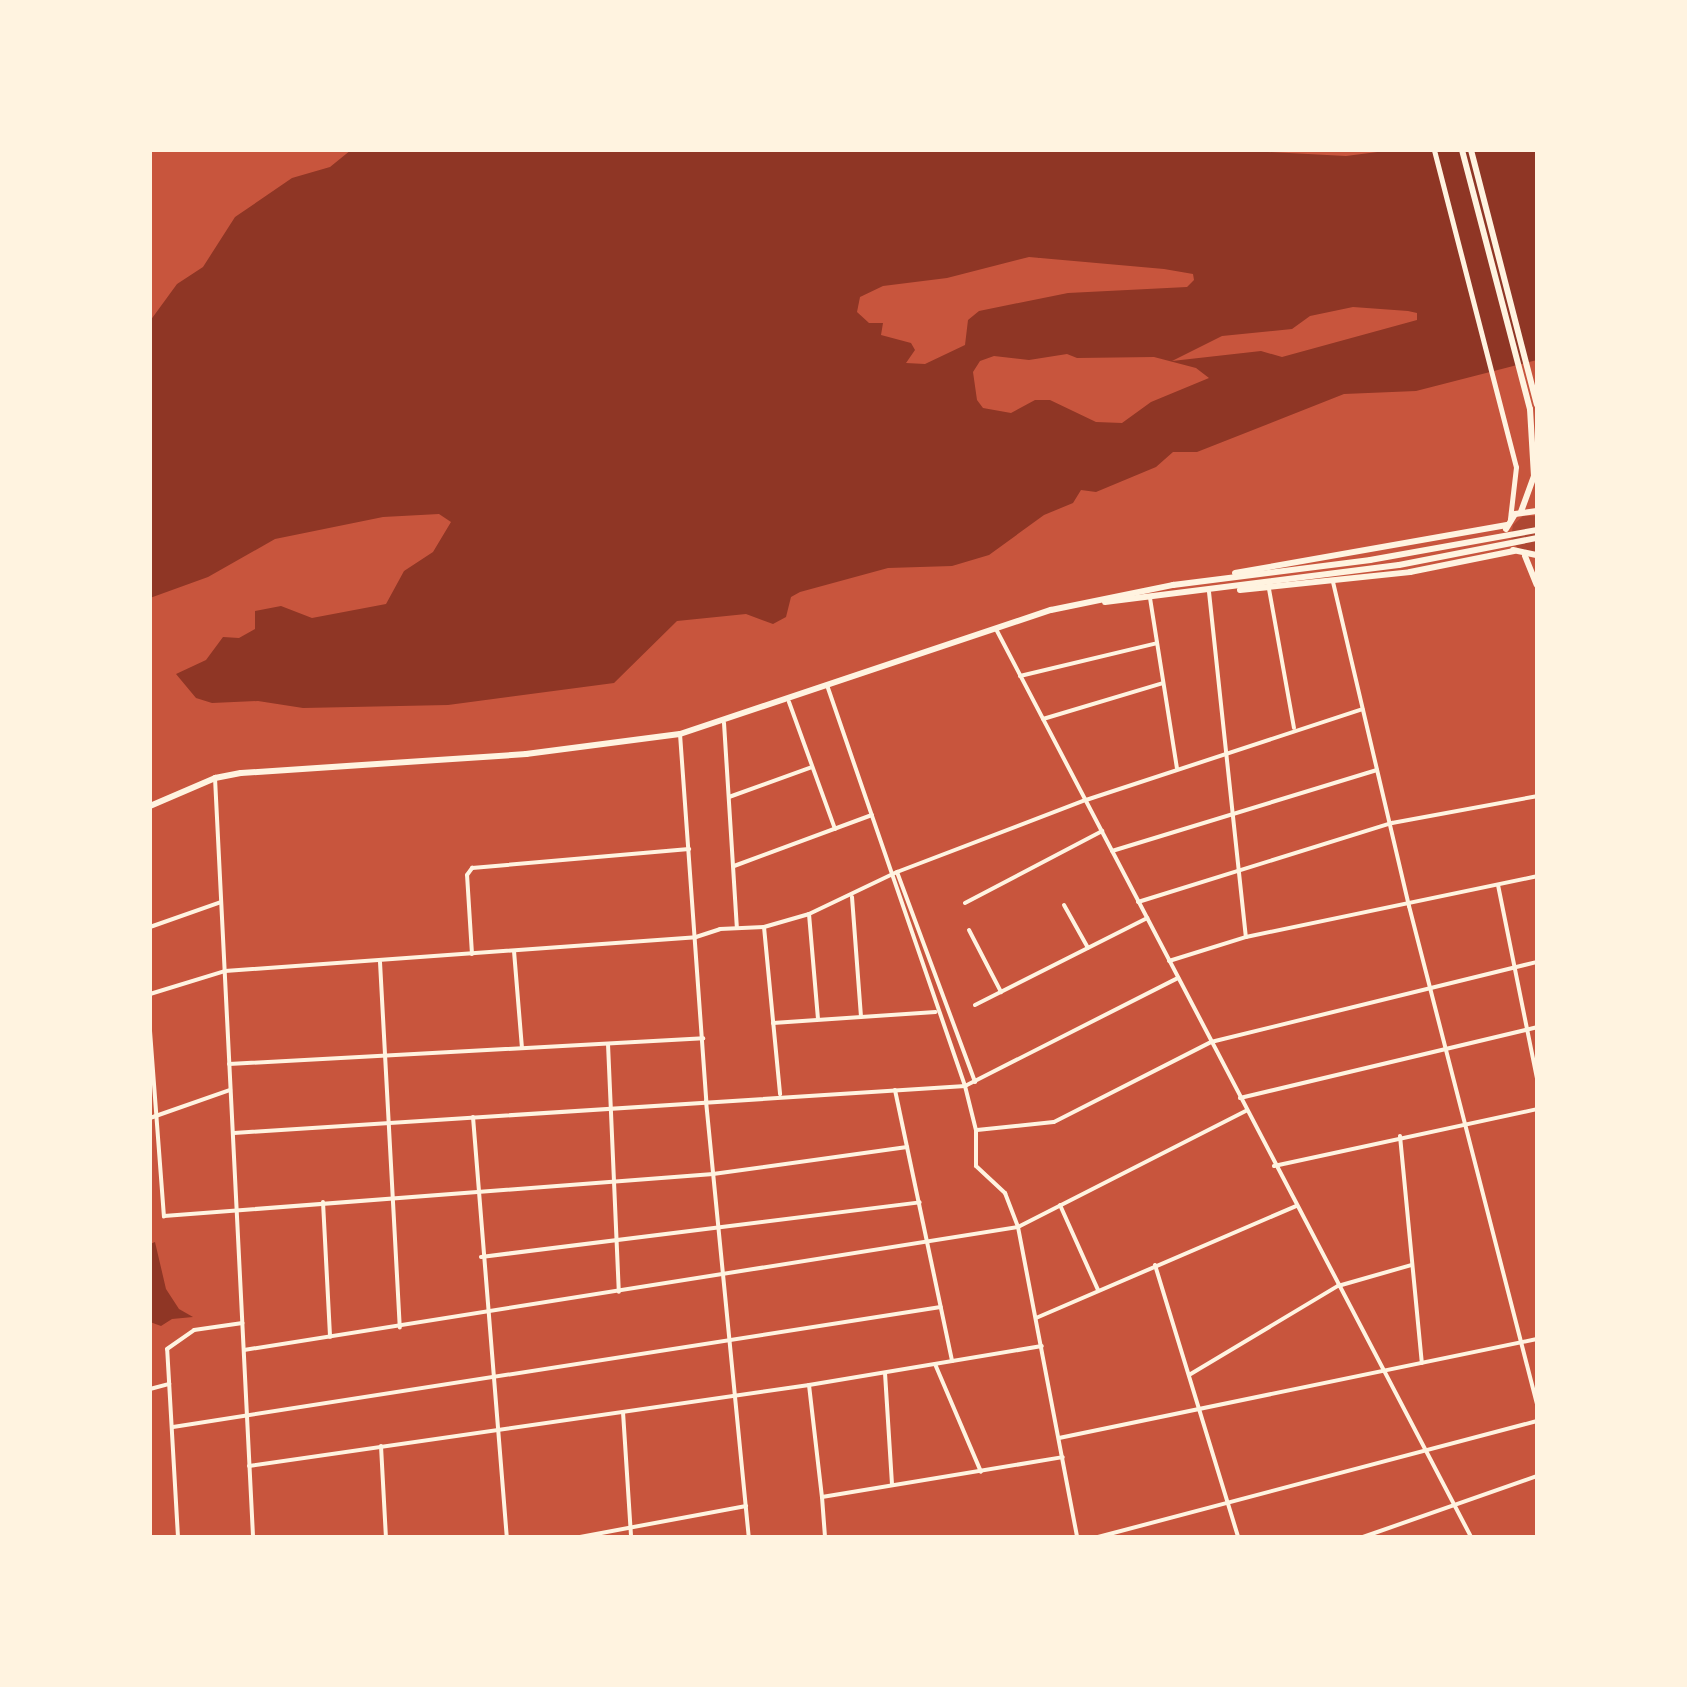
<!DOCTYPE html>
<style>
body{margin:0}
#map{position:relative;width:1687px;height:1687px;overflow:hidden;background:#c8553d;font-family:"DM Sans",sans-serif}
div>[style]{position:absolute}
.green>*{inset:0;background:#ae4732}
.water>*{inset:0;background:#8f3625}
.minor>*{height:4px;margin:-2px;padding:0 2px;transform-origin:2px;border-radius:2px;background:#fff3e0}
.tertiary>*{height:4px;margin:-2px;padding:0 2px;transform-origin:2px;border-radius:2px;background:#fff3e0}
.secondary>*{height:5px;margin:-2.5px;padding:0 2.5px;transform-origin:2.5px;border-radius:2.5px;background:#fff3e0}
.primary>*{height:6px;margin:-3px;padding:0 3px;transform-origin:3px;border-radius:3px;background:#fff3e0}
span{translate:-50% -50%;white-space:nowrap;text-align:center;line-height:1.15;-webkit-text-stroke:8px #fff3e0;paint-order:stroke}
.frame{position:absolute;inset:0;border:152px solid #fff3e0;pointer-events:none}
</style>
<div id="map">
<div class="green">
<div style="clip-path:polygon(1523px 516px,1537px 516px,1537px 552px,1518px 549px,1511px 538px,1513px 525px)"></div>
</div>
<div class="water">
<div style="clip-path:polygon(evenodd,351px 150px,1230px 150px,1346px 156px,1393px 150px,1537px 150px,1537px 360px,1416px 391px,1344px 394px,1197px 452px,1173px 452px,1156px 467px,1096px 492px,1081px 490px,1073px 503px,1044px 515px,989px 555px,952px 566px,888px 568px,800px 592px,791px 597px,786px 617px,773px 624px,746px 614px,677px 621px,614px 683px,448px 705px,303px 708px,258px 701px,212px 703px,196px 698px,176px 674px,206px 660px,223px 637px,239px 638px,255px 629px,255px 611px,281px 606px,312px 618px,386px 604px,404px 571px,433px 552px,451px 522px,439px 514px,383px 517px,275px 539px,208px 577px,150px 598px,150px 321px,177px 284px,203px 267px,235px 217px,292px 178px,330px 167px,351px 150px,1029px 257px,1164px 269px,1193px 274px,1194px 280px,1187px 287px,1068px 293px,979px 311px,968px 320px,965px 345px,925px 364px,906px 363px,915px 350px,911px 343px,881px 335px,883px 323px,869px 323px,857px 312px,860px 297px,883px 286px,947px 278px,1029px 257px,351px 150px,1353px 307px,1408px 311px,1417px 313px,1417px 320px,1282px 357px,1261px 351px,1172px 361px,1222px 336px,1292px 329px,1310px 316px,1353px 307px,351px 150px,1067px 354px,1077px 358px,1154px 357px,1196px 368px,1209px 378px,1151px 402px,1122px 423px,1096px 422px,1050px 400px,1035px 400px,1011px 413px,983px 408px,977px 400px,973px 372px,980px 361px,994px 356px,1029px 360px,1067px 354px)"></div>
<div style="clip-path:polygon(155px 1242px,166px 1289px,179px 1309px,193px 1317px,172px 1319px,161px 1326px,150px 1322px,150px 1244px)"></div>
</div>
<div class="minor">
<div style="left:1333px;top:582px;width:333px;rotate:76.8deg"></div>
<div style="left:1409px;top:906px;width:514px;rotate:75.59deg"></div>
<div style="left:1269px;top:589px;width:141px;rotate:79.8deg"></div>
<div style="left:1209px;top:592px;width:347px;rotate:83.9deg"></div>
<div style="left:1150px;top:598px;width:172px;rotate:81deg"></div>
<div style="left:1020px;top:676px;width:141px;rotate:-13.5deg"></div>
<div style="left:828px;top:688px;width:421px;rotate:71deg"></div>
<div style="left:965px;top:1086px;width:45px;rotate:76deg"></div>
<div style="left:976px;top:1130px;width:36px;rotate:90deg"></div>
<div style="left:976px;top:1166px;width:40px;rotate:43deg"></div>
<div style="left:1005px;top:1193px;width:36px;rotate:69deg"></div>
<div style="left:1018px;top:1227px;width:316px;rotate:79.2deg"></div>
<div style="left:789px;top:702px;width:135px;rotate:70.1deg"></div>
<div style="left:1043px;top:719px;width:125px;rotate:-16.7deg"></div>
<div style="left:724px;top:723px;width:205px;rotate:86.4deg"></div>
<div style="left:680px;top:734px;width:368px;rotate:85.9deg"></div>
<div style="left:706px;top:1101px;width:438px;rotate:84.4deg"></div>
<div style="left:729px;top:797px;width:88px;rotate:-19.9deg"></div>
<div style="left:1112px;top:851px;width:277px;rotate:-17deg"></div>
<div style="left:734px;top:866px;width:147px;rotate:-20.3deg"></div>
<div style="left:897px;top:872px;width:224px;rotate:69.6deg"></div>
<div style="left:1498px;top:885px;width:198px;rotate:78.6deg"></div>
<div style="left:852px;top:897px;width:120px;rotate:85.7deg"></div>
<div style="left:1138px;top:902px;width:266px;rotate:-17.3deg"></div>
<div style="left:1392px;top:823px;width:147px;rotate:-10.5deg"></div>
<div style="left:965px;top:903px;width:155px;rotate:-27.7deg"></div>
<div style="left:1064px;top:905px;width:49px;rotate:60.8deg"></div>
<div style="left:809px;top:914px;width:105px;rotate:85.1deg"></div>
<div style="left:150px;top:927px;width:75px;rotate:-19.4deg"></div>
<div style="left:764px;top:927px;width:168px;rotate:84.5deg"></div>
<div style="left:969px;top:930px;width:70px;rotate:62.7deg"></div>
<div style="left:514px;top:951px;width:97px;rotate:85.3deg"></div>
<div style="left:472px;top:954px;width:79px;rotate:-93.6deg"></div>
<div style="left:467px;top:875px;width:9px;rotate:-54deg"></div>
<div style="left:472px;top:868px;width:218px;rotate:-5deg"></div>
<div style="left:1169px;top:961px;width:81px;rotate:-17.3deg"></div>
<div style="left:1246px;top:937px;width:297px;rotate:-11.8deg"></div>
<div style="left:380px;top:962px;width:366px;rotate:86.9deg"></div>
<div style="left:150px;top:994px;width:78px;rotate:-17deg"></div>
<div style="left:225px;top:971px;width:472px;rotate:-4.1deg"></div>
<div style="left:696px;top:937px;width:25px;rotate:-18deg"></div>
<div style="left:720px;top:929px;width:44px;rotate:-2.6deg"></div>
<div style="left:764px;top:927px;width:47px;rotate:-16.1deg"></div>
<div style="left:809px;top:914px;width:98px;rotate:-25.5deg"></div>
<div style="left:897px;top:872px;width:202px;rotate:-20.9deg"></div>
<div style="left:1086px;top:800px;width:291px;rotate:-18.2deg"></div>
<div style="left:975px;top:1005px;width:193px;rotate:-26.8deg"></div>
<div style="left:773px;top:1023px;width:163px;rotate:-3.9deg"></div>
<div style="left:150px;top:1031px;width:186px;rotate:85.7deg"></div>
<div style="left:164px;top:1216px;width:551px;rotate:-4.37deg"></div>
<div style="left:713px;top:1174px;width:196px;rotate:-7.9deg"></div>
<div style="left:608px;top:1044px;width:248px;rotate:87.5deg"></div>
<div style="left:229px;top:1064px;width:475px;rotate:-3.1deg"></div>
<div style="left:895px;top:1090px;width:277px;rotate:78.1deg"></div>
<div style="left:1240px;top:1098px;width:305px;rotate:-13.4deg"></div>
<div style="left:473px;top:1117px;width:421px;rotate:85.4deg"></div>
<div style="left:150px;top:1118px;width:85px;rotate:-19.3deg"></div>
<div style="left:977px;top:1130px;width:77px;rotate:-5.9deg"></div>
<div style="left:1054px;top:1122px;width:176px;rotate:-27deg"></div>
<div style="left:1211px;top:1042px;width:336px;rotate:-13.8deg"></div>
<div style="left:234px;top:1133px;width:733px;rotate:-3.68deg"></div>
<div style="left:965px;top:1086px;width:239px;rotate:-26.9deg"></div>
<div style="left:1400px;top:1136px;width:228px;rotate:84.5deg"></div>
<div style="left:1274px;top:1166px;width:269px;rotate:-12.2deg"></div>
<div style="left:323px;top:1202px;width:135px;rotate:87deg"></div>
<div style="left:1060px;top:1205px;width:93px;rotate:65.9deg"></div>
<div style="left:481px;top:1257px;width:442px;rotate:-7.1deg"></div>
<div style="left:1155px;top:1265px;width:284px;rotate:73deg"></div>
<div style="left:1036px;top:1318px;width:283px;rotate:-23.3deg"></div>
<div style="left:244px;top:1350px;width:784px;rotate:-9.03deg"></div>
<div style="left:1018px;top:1227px;width:256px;rotate:-27deg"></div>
<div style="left:935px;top:1364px;width:117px;rotate:66.9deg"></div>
<div style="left:885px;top:1373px;width:112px;rotate:86.4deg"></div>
<div style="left:1189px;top:1375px;width:174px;rotate:-30.9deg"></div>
<div style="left:1338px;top:1286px;width:76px;rotate:-16deg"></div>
<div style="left:809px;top:1385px;width:113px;rotate:83.4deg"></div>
<div style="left:822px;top:1497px;width:244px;rotate:-9.4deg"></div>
<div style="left:150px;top:1389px;width:20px;rotate:-15deg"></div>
<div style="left:623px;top:1412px;width:125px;rotate:86.3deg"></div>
<div style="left:173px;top:1427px;width:777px;rotate:-8.88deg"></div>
<div style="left:1059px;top:1438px;width:488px;rotate:-11.7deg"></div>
<div style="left:381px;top:1446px;width:91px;rotate:86.9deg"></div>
<div style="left:249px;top:1466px;width:566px;rotate:-8.23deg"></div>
<div style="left:809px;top:1385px;width:236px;rotate:-9.5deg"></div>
<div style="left:822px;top:1497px;width:40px;rotate:85.7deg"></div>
<div style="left:178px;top:1537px;width:188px;rotate:-93.3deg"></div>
<div style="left:167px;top:1349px;width:33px;rotate:-35deg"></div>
<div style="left:194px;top:1330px;width:49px;rotate:-8.1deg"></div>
<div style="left:580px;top:1537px;width:169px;rotate:-10.6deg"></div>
<div style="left:1098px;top:1537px;width:454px;rotate:-14.8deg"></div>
<div style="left:1363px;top:1537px;width:184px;rotate:-19.3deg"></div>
</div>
<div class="tertiary">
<div style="left:996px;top:629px;width:1025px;rotate:62.38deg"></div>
<div style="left:215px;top:778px;width:760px;rotate:87.13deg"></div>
</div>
<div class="secondary">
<div style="left:1434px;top:150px;width:327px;rotate:75.5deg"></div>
<div style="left:1516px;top:467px;width:52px;rotate:96.6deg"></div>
</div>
<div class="primary">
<div style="left:1462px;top:150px;width:268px;rotate:75.3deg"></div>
<div style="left:1530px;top:409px;width:67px;rotate:86.6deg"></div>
<div style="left:1534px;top:476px;width:37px;rotate:110deg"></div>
<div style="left:1471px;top:150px;width:263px;rotate:75.5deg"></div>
<div style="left:1506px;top:529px;width:17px;rotate:-59deg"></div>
<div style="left:1515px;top:514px;width:22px;rotate:-8deg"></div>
<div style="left:1513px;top:550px;width:25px;rotate:12deg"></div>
<div style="left:1525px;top:556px;width:31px;rotate:68deg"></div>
<div style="left:1235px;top:573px;width:276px;rotate:-10deg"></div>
<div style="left:1240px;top:590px;width:171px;rotate:-6deg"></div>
<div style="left:1410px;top:572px;width:106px;rotate:-11.4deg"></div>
<div style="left:1105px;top:602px;width:296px;rotate:-7.2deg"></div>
<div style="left:1399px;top:565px;width:141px;rotate:-11.1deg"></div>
<div style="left:150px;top:806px;width:71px;rotate:-23.3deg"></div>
<div style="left:215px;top:778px;width:26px;rotate:-11deg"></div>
<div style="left:241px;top:773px;width:286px;rotate:-3.8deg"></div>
<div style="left:526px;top:754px;width:155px;rotate:-7.4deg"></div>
<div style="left:680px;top:734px;width:391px;rotate:-18.5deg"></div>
<div style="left:1051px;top:610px;width:125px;rotate:-11.6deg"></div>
<div style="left:1173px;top:585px;width:199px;rotate:-7.2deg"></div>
<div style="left:1370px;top:560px;width:170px;rotate:-10.2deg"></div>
</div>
<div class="frame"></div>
</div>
